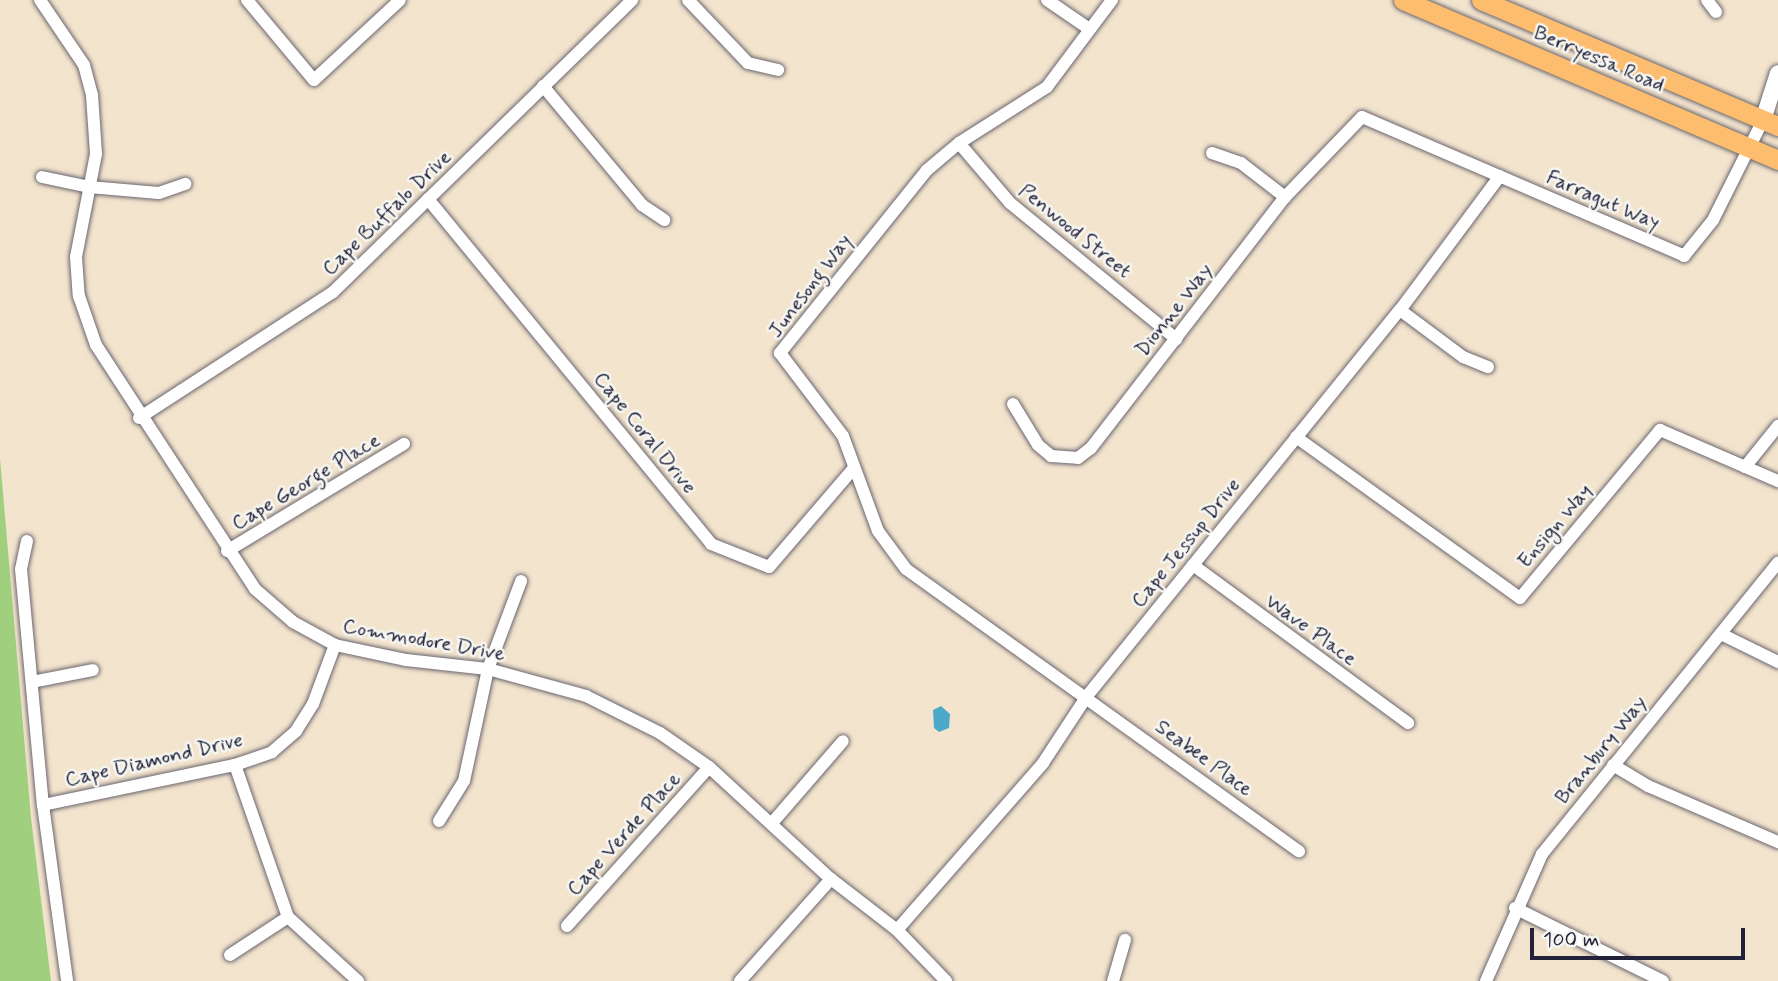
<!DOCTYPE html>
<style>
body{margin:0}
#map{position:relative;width:1778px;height:981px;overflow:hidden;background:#f3e4ce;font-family:Mynerve,sans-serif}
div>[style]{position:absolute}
.green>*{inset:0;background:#a0d07e}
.water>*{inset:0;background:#4ca9ca}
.roads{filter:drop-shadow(0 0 2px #6b666e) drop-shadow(0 0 2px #6b666e)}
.minor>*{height:12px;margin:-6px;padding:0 6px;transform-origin:6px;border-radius:6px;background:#fff}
.tertiary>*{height:16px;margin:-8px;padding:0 8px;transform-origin:8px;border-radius:8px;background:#fff}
.primary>*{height:19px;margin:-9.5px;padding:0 9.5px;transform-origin:9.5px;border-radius:9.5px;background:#fcbd6f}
span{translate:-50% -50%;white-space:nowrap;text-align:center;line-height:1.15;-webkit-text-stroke:5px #f6f6f2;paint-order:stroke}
.street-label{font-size:21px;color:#22223b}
.scale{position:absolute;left:1530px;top:928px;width:215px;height:32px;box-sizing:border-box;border:4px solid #22223b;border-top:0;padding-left:9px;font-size:21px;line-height:24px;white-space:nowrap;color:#22223b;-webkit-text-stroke:5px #f6f6f2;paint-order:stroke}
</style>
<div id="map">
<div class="green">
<div style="clip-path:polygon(0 458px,31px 818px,51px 981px,0 981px)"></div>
</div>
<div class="water">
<div style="clip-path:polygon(941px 706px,950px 714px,949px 728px,939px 732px,934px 728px,933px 710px)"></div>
</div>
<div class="roads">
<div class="minor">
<div style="left:40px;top:0;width:78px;rotate:55.9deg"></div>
<div style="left:84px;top:65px;width:31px;rotate:75deg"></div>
<div style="left:92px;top:95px;width:59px;rotate:86.1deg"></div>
<div style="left:96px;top:154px;width:105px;rotate:101deg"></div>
<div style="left:76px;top:257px;width:39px;rotate:86deg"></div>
<div style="left:79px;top:296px;width:52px;rotate:70.9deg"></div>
<div style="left:96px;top:345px;width:291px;rotate:56.9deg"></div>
<div style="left:255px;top:589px;width:50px;rotate:41deg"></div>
<div style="left:293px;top:622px;width:48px;rotate:28.7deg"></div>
<div style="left:335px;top:645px;width:73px;rotate:11.9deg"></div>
<div style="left:406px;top:660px;width:82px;rotate:6.3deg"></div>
<div style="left:488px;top:669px;width:102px;rotate:15.4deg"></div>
<div style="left:586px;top:696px;width:83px;rotate:26.6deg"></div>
<div style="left:660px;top:733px;width:60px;rotate:34.8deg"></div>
<div style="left:709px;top:767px;width:166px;rotate:42.6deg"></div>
<div style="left:831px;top:879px;width:83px;rotate:37.7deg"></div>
<div style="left:897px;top:930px;width:71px;rotate:46.1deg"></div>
<div style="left:247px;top:0;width:104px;rotate:50.1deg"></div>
<div style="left:314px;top:80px;width:117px;rotate:-42.9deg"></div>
<div style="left:688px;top:0;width:87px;rotate:46.4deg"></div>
<div style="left:748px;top:63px;width:31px;rotate:13deg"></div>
<div style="left:1047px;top:0;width:50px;rotate:34.3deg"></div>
<div style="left:1112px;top:0;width:109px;rotate:126.8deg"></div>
<div style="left:1047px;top:87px;width:104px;rotate:147.5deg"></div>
<div style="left:959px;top:143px;width:42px;rotate:139.8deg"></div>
<div style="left:927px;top:170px;width:235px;rotate:128.8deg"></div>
<div style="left:780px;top:353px;width:104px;rotate:52.8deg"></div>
<div style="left:843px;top:436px;width:101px;rotate:69.8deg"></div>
<div style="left:878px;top:531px;width:47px;rotate:53.6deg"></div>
<div style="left:906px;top:569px;width:484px;rotate:35.7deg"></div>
<div style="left:1707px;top:0;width:15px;rotate:53deg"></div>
<div style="left:543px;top:86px;width:155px;rotate:50.2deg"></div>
<div style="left:642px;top:205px;width:27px;rotate:34deg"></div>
<div style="left:959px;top:143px;width:79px;rotate:49.6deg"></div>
<div style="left:1010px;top:203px;width:215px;rotate:39.3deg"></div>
<div style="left:1212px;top:153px;width:31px;rotate:19deg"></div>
<div style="left:1241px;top:163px;width:56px;rotate:37.7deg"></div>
<div style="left:42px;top:177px;width:48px;rotate:12deg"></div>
<div style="left:89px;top:187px;width:70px;rotate:4.9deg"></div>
<div style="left:159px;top:193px;width:28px;rotate:-19deg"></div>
<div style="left:428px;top:199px;width:446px;rotate:50.6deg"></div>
<div style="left:711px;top:544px;width:62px;rotate:21.6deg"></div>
<div style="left:769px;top:567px;width:129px;rotate:-49.4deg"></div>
<div style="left:1400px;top:310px;width:79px;rotate:36.7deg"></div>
<div style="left:1463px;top:357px;width:27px;rotate:22deg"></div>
<div style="left:1013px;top:404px;width:48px;rotate:58.6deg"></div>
<div style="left:1038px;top:445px;width:17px;rotate:40deg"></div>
<div style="left:1051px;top:456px;width:27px;rotate:4deg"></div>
<div style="left:1078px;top:458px;width:16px;rotate:-38deg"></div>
<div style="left:1091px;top:448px;width:317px;rotate:-52.3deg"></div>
<div style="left:1285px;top:197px;width:111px;rotate:-46.1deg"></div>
<div style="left:1362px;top:117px;width:351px;rotate:23.3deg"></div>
<div style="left:1684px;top:256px;width:46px;rotate:-51.1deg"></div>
<div style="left:1713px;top:220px;width:112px;rotate:-63.4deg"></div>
<div style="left:139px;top:418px;width:231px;rotate:-33deg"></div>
<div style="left:333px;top:292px;width:418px;rotate:-44.3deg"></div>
<div style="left:1296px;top:437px;width:276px;rotate:35.7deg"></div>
<div style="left:1520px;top:598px;width:219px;rotate:-50.2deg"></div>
<div style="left:1660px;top:430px;width:129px;rotate:23.4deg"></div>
<div style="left:1745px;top:467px;width:53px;rotate:-51.2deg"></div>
<div style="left:27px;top:541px;width:29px;rotate:102deg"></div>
<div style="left:21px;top:569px;width:237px;rotate:84.7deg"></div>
<div style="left:43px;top:805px;width:178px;rotate:82.2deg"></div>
<div style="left:227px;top:551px;width:207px;rotate:-31.2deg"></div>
<div style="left:1193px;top:565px;width:267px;rotate:36.3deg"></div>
<div style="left:1721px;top:634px;width:64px;rotate:26.2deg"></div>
<div style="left:32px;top:682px;width:62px;rotate:-11.1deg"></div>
<div style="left:235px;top:765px;width:161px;rotate:70.8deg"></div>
<div style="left:288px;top:917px;width:95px;rotate:42.4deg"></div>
<div style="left:1613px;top:765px;width:41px;rotate:31deg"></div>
<div style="left:1648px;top:786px;width:142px;rotate:23.3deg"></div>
<div style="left:43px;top:805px;width:196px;rotate:-11.8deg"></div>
<div style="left:235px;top:765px;width:39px;rotate:-19deg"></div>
<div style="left:272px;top:752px;width:32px;rotate:-41deg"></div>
<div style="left:296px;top:731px;width:32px;rotate:-58deg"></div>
<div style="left:313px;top:704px;width:63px;rotate:-69.6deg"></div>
<div style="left:439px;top:821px;width:47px;rotate:-58deg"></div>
<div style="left:464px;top:781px;width:115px;rotate:-77.9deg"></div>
<div style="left:488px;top:669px;width:94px;rotate:-69.4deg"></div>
<div style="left:772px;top:823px;width:108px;rotate:-49.1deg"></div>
<div style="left:1515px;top:908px;width:165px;rotate:26.3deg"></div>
<div style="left:567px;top:926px;width:213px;rotate:-48.2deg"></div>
<div style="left:897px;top:930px;width:222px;rotate:-48.8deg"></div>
<div style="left:1043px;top:763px;width:80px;rotate:-56.7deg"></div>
<div style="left:1087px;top:696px;width:497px;rotate:-51deg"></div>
<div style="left:1400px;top:310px;width:167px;rotate:-53.3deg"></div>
<div style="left:230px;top:955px;width:69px;rotate:-33.2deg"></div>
<div style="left:740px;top:981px;width:137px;rotate:-48.3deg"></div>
<div style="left:1113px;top:981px;width:43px;rotate:-73.7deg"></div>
<div style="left:1486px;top:981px;width:139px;rotate:-66.2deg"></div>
<div style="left:1542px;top:854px;width:375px;rotate:-51deg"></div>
</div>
<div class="tertiary">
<div style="left:1763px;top:120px;width:49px;rotate:-72.3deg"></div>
</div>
<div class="primary">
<div style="left:1403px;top:0;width:408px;rotate:23.1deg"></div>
<div style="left:1481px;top:0;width:323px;rotate:23deg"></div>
</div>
</div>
<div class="street-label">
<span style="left:1599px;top:59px;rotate:23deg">Berryessa Road</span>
<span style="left:1603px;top:200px;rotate:23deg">Farragut Way</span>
<span style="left:387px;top:213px;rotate:-44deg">Cape Buffalo Drive</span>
<span style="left:1075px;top:231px;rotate:39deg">Penwood Street</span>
<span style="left:810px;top:286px;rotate:-53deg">Junesong Way</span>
<span style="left:1174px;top:310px;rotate:-52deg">Dionne Way</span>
<span style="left:645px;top:433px;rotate:51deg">Cape Coral Drive</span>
<span style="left:306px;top:482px;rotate:-31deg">Cape George Place</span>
<span style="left:1555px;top:526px;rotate:-50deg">Ensign Way</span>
<span style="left:1186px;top:543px;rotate:-51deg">Cape Jessup Drive</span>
<span style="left:1311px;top:630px;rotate:36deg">Wave Place</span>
<span style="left:424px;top:640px;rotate:10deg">Commodore Drive</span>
<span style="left:1601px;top:750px;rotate:-51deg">Branbury Way</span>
<span style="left:1204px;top:758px;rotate:36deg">Seabee Place</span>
<span style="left:154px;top:760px;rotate:-13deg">Cape Diamond Drive</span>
<span style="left:624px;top:834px;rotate:-48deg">Cape Verde Place</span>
</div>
<div class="scale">100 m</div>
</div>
